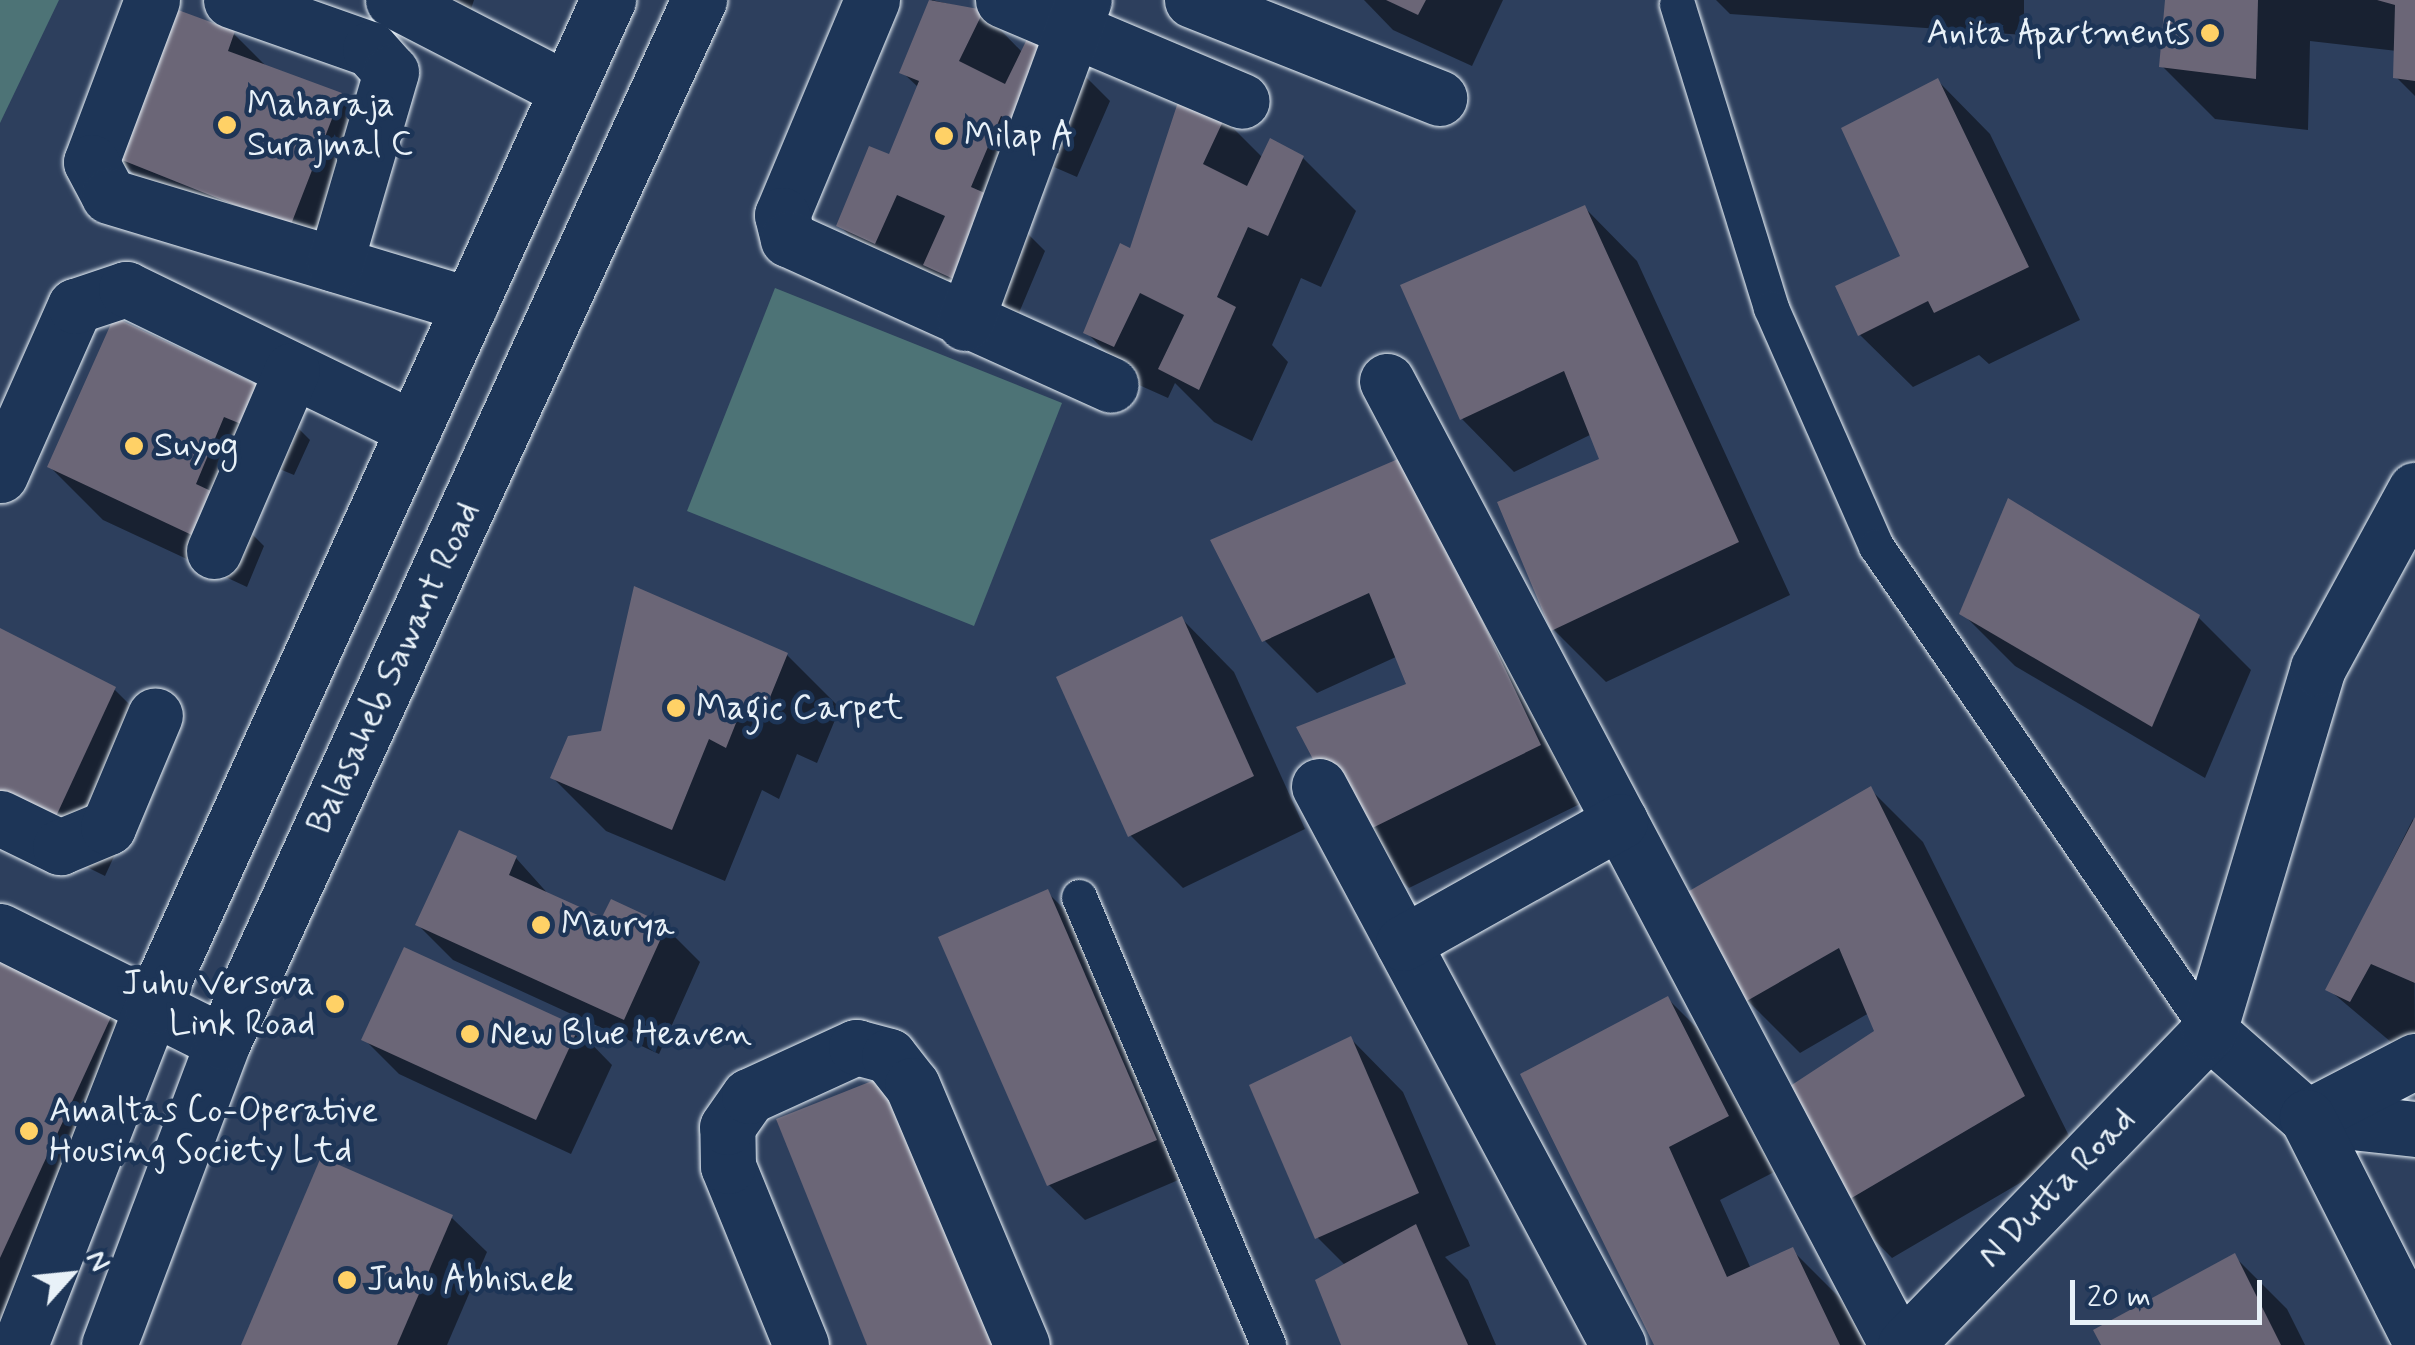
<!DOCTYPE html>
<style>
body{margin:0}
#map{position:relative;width:2415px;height:1345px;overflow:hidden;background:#2d3f5d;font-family:Mynerve,sans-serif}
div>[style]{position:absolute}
.green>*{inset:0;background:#4d7376}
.shadow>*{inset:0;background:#0007}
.building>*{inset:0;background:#6b6677}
.roads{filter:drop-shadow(0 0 2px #e8f1f8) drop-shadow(0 0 2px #e8f1f8)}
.service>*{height:35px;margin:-17.5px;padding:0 17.5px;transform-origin:17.5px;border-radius:17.5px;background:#1d3557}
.minor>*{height:55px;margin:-27.5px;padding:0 27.5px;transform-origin:27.5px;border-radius:27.5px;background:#1d3557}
.secondary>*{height:55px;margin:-27.5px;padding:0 27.5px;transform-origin:27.5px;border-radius:27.5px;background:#1d3557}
.dots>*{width:28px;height:28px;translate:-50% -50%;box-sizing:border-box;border:5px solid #1d3557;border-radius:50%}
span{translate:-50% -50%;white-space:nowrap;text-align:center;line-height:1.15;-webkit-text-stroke:9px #1d3557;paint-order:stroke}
.poi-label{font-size:35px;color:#e8f1f8}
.right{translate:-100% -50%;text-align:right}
.left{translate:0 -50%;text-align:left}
.street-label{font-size:35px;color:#e8f1f8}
.north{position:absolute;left:20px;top:1225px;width:100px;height:100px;-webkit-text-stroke:8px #1d3557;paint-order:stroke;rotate:63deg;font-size:28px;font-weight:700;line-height:40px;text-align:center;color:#e8f1f8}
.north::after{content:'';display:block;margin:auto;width:35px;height:45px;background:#e8f1f8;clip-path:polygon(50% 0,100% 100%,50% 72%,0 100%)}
.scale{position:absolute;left:2070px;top:1280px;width:192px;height:45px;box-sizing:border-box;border:5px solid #e8f1f8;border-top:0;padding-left:12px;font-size:30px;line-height:35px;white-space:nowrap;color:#e8f1f8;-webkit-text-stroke:8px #1d3557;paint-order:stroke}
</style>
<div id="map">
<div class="green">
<div style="clip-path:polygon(0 0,59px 0,0 123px)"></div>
<div style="clip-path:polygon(775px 288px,1062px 403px,974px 626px,687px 511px)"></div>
</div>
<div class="shadow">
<div style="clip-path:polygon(390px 0,474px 0,464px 30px)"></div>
<div style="clip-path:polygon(932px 0,983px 12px,1023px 53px,1057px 48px,1110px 101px,1077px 177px,1054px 167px,1026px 232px,1045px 251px,1011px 332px,979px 318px,937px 276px,928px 295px,892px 278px,839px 225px,890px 157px,919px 88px,902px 72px)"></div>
<div style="clip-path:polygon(1364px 0,1503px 0,1472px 66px,1393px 30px)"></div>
<div style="clip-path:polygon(1716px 0,2024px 0,2024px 35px,1730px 14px)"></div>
<div style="clip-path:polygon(2168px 0,2415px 0,2415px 96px,2396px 77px,2397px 51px,2310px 41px,2308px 130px,2215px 119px,2162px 66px)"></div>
<div style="clip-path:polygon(234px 34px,269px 69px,340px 96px,393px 148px,343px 278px,168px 208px,115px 156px)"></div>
<div style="clip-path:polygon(1938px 81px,1990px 134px,2080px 320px,1989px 364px,1979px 355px,1913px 387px,1860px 335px,1903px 257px)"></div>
<div style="clip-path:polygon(1181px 99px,1224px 119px,1263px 158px,1303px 158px,1356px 211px,1321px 287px,1301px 278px,1272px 345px,1288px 362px,1252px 441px,1214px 422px,1175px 383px,1168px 398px,1139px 385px,1086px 332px,1132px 251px)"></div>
<div style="clip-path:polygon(1585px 208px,1637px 261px,1790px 595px,1606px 682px,1554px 630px,1602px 460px,1592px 434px,1514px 472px,1462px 419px)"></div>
<div style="clip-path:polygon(257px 387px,310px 440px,294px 475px,277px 468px,250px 532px,264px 546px,247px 587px,103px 520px,50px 467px)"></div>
<div style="clip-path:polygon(1405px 459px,1592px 798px,1409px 888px,1356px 835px,1409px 685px,1398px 656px,1317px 693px,1264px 640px)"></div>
<div style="clip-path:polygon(1962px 613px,2198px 617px,2251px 670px,2205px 778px,2015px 666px)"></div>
<div style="clip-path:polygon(1182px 619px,1234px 672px,1305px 829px,1183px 888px,1130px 835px)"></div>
<div style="clip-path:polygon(0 631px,114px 689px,167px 742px,105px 876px,0 824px)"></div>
<div style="clip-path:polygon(787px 655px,840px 708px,817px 763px,797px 754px,779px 799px,762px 790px,725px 881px,606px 831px,553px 778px,603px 733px)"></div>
<div style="clip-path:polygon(1870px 789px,1923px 842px,2076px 1150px,1892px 1258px,1840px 1205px,1877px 1032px,1869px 1013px,1800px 1053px,1747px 1000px)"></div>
<div style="clip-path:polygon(2413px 819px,2415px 1032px,2404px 1053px,2328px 989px)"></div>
<div style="clip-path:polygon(516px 858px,550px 896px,603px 920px,665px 927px,700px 962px,659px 1054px,453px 960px,418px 925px)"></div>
<div style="clip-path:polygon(1047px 892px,1082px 927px,1190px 1175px,1085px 1220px,1049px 1185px)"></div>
<div style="clip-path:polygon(0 953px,116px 1006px,159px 1049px,0 1345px)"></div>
<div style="clip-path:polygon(1668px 999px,1720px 1051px,1780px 1169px,1720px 1200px,1751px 1269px,1792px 1250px,1845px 1303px,1865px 1345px,1657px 1345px)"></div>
<div style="clip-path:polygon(577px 1029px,612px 1065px,571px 1154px,399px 1074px,364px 1039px)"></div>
<div style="clip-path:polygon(1351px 1039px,1403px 1092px,1470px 1246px,1445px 1257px,1468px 1280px,1496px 1345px,1344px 1345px,1346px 1266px,1317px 1237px)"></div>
<div style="clip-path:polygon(451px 1217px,487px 1252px,447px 1345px,244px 1345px)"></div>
<div style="clip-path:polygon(2234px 1256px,2287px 1309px,2305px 1345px,2104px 1345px)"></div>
</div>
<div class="building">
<div style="clip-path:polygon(929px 0,984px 10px,959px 61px,1005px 84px,1030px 33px,1058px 46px,1024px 126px,1001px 116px,971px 187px,994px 197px,958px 281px,923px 265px,945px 216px,897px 195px,875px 244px,836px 226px,869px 146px,889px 154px,919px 81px,899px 73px)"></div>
<div style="clip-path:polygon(1386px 0,1426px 0,1418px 15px)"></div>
<div style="clip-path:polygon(2165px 0,2258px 0,2256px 79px,2159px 67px)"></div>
<div style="clip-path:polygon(2377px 0,2415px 0,2415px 81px,2393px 78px,2395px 5px)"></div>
<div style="clip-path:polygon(170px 7px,235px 31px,228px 51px,342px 93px,290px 227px,112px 156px)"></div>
<div style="clip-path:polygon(1938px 78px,2029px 267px,1934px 313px,1928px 301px,1858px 336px,1835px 286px,1900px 256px,1841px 128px)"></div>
<div style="clip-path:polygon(1180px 96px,1225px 117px,1203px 164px,1247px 186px,1270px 138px,1304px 156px,1268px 236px,1248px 227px,1217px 297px,1236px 307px,1199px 390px,1158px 369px,1184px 315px,1140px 293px,1114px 347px,1083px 333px,1120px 243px,1130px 248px)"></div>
<div style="clip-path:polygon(1585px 205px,1739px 542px,1551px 631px,1497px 502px,1599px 459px,1564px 371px,1460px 420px,1400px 285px)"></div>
<div style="clip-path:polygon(114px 317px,258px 385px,241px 424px,224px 417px,196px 484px,213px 492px,194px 536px,47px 467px)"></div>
<div style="clip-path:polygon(1405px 456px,1541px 745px,1354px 837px,1296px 727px,1406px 684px,1369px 593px,1262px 642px,1210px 540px)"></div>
<div style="clip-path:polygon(2008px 498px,2200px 615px,2152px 727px,1959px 614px)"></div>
<div style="clip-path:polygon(634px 586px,788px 653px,764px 712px,744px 703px,726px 748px,709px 739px,672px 830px,550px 778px,568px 736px,601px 731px)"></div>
<div style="clip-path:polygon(1182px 616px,1254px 776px,1128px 837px,1056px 677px)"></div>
<div style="clip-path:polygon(0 628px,116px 687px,52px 825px,0 800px)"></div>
<div style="clip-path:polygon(1871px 786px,2025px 1096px,1838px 1206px,1778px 1094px,1874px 1031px,1839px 948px,1745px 1002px,1684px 894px)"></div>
<div style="clip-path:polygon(2415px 817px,2415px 983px,2371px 964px,2350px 1002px,2325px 990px)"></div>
<div style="clip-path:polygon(459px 830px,517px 856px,509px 875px,602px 917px,611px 899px,667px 925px,624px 1020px,415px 925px)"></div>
<div style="clip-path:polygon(1048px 889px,1157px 1140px,1047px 1186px,938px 937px)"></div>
<div style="clip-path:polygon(404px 947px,579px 1027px,536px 1120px,361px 1040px)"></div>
<div style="clip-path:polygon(0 951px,117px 1004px,0 1258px)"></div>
<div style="clip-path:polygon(1668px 996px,1729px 1116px,1669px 1147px,1727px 1277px,1793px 1247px,1840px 1345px,1654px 1345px,1520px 1074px)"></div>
<div style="clip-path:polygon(1351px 1036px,1419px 1193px,1315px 1239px,1249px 1085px)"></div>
<div style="clip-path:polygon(887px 1075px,996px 1345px,867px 1345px,776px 1119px)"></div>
<div style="clip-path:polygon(321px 1157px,453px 1215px,397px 1345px,241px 1345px)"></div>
<div style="clip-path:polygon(1416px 1224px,1468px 1345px,1341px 1345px,1315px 1280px)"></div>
<div style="clip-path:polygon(2235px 1253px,2281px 1345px,2101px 1345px,2093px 1330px)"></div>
</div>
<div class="roads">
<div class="service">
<div style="left:1677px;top:4px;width:318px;rotate:72.8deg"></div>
<div style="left:1771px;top:308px;width:260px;rotate:66.2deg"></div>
<div style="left:1876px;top:546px;width:588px;rotate:55.53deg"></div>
<div style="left:1079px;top:897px;width:486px;rotate:67.1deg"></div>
</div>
<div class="minor">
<div style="left:152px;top:0;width:173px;rotate:110.6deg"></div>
<div style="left:91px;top:162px;width:38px;rotate:62deg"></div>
<div style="left:109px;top:196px;width:377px;rotate:16.8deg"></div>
<div style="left:231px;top:0;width:147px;rotate:19.4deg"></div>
<div style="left:370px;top:49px;width:31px;rotate:48deg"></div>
<div style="left:391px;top:72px;width:200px;rotate:106.3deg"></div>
<div style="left:393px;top:0;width:196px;rotate:27.3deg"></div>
<div style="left:872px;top:0;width:233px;rotate:112.7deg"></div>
<div style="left:782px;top:215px;width:25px;rotate:76deg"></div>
<div style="left:788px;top:239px;width:354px;rotate:24.3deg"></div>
<div style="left:1003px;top:0;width:259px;rotate:22.9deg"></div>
<div style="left:1192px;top:0;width:266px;rotate:21.6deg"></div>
<div style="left:965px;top:323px;width:344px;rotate:-69.8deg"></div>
<div style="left:1387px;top:381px;width:1091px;rotate:62.12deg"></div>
<div style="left:0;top:475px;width:185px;rotate:-66.1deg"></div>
<div style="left:75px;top:306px;width:54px;rotate:-18.4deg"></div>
<div style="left:126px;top:289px;width:320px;rotate:25.9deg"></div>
<div style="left:214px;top:551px;width:197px;rotate:-66.7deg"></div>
<div style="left:1319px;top:786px;width:634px;rotate:61.86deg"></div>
<div style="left:0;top:818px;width:67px;rotate:25.8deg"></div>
<div style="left:60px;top:847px;width:52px;rotate:-22.6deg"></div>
<div style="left:108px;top:827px;width:121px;rotate:-67.2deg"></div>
<div style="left:0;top:931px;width:249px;rotate:26.5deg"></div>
<div style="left:1403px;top:943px;width:249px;rotate:-29.3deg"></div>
<div style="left:2209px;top:1031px;width:130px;rotate:41.3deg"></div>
<div style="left:2307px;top:1117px;width:109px;rotate:6.3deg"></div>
<div style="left:2415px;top:1061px;width:122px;rotate:152.6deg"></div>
<div style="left:2307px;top:1117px;width:240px;rotate:63.2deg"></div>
<div style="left:801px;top:1345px;width:193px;rotate:-112.2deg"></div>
<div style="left:728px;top:1166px;width:39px;rotate:-91deg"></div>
<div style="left:727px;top:1127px;width:38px;rotate:-55deg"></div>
<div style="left:749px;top:1096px;width:118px;rotate:-24.6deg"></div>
<div style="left:856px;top:1047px;width:34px;rotate:15deg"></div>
<div style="left:889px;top:1056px;width:37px;rotate:52deg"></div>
<div style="left:912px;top:1085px;width:282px;rotate:67.1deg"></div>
<div style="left:1905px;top:1345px;width:437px;rotate:-45.9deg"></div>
<div style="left:2209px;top:1031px;width:379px;rotate:-73.3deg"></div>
<div style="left:2318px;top:668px;width:203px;rotate:-61.4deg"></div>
</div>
<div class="secondary">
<div style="left:20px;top:1345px;width:364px;rotate:-68.7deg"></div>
<div style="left:152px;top:1006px;width:1105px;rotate:-65.62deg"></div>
<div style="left:109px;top:1345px;width:324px;rotate:-69.4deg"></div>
<div style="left:223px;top:1042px;width:1146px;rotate:-65.45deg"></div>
</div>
</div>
<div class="dots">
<div style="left:2210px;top:33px;background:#ffd166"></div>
<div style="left:227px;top:125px;background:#ffd166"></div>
<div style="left:944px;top:136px;background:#ffd166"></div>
<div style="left:134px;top:446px;background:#ffd166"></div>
<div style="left:676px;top:708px;background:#ffd166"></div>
<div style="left:541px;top:925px;background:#ffd166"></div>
<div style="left:335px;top:1004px;background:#ffd166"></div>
<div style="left:470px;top:1034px;background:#ffd166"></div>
<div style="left:29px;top:1131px;background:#ffd166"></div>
<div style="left:347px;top:1280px;background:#ffd166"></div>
</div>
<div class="poi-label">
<span class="right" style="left:2190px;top:33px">Anita Apartments</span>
<span class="left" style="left:247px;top:125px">Maharaja<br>Surajmal C</span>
<span class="left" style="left:964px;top:136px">Milap A</span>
<span class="left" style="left:154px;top:446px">Suyog</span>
<span class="left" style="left:696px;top:708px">Magic Carpet</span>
<span class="left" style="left:561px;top:925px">Maurya</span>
<span class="right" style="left:315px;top:1004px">Juhu Versova<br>Link Road</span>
<span class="left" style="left:490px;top:1034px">New Blue Heaven</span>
<span class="left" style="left:49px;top:1131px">Amaltas Co-Operative<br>Housing Society Ltd</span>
<span class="left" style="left:367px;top:1280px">Juhu Abhishek</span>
</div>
<div class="street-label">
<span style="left:394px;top:668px;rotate:-65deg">Balasaheb Sawant Road</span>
<span style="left:2057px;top:1188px;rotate:-46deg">N Dutta Road</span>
</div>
<div class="north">N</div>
<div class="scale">20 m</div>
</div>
